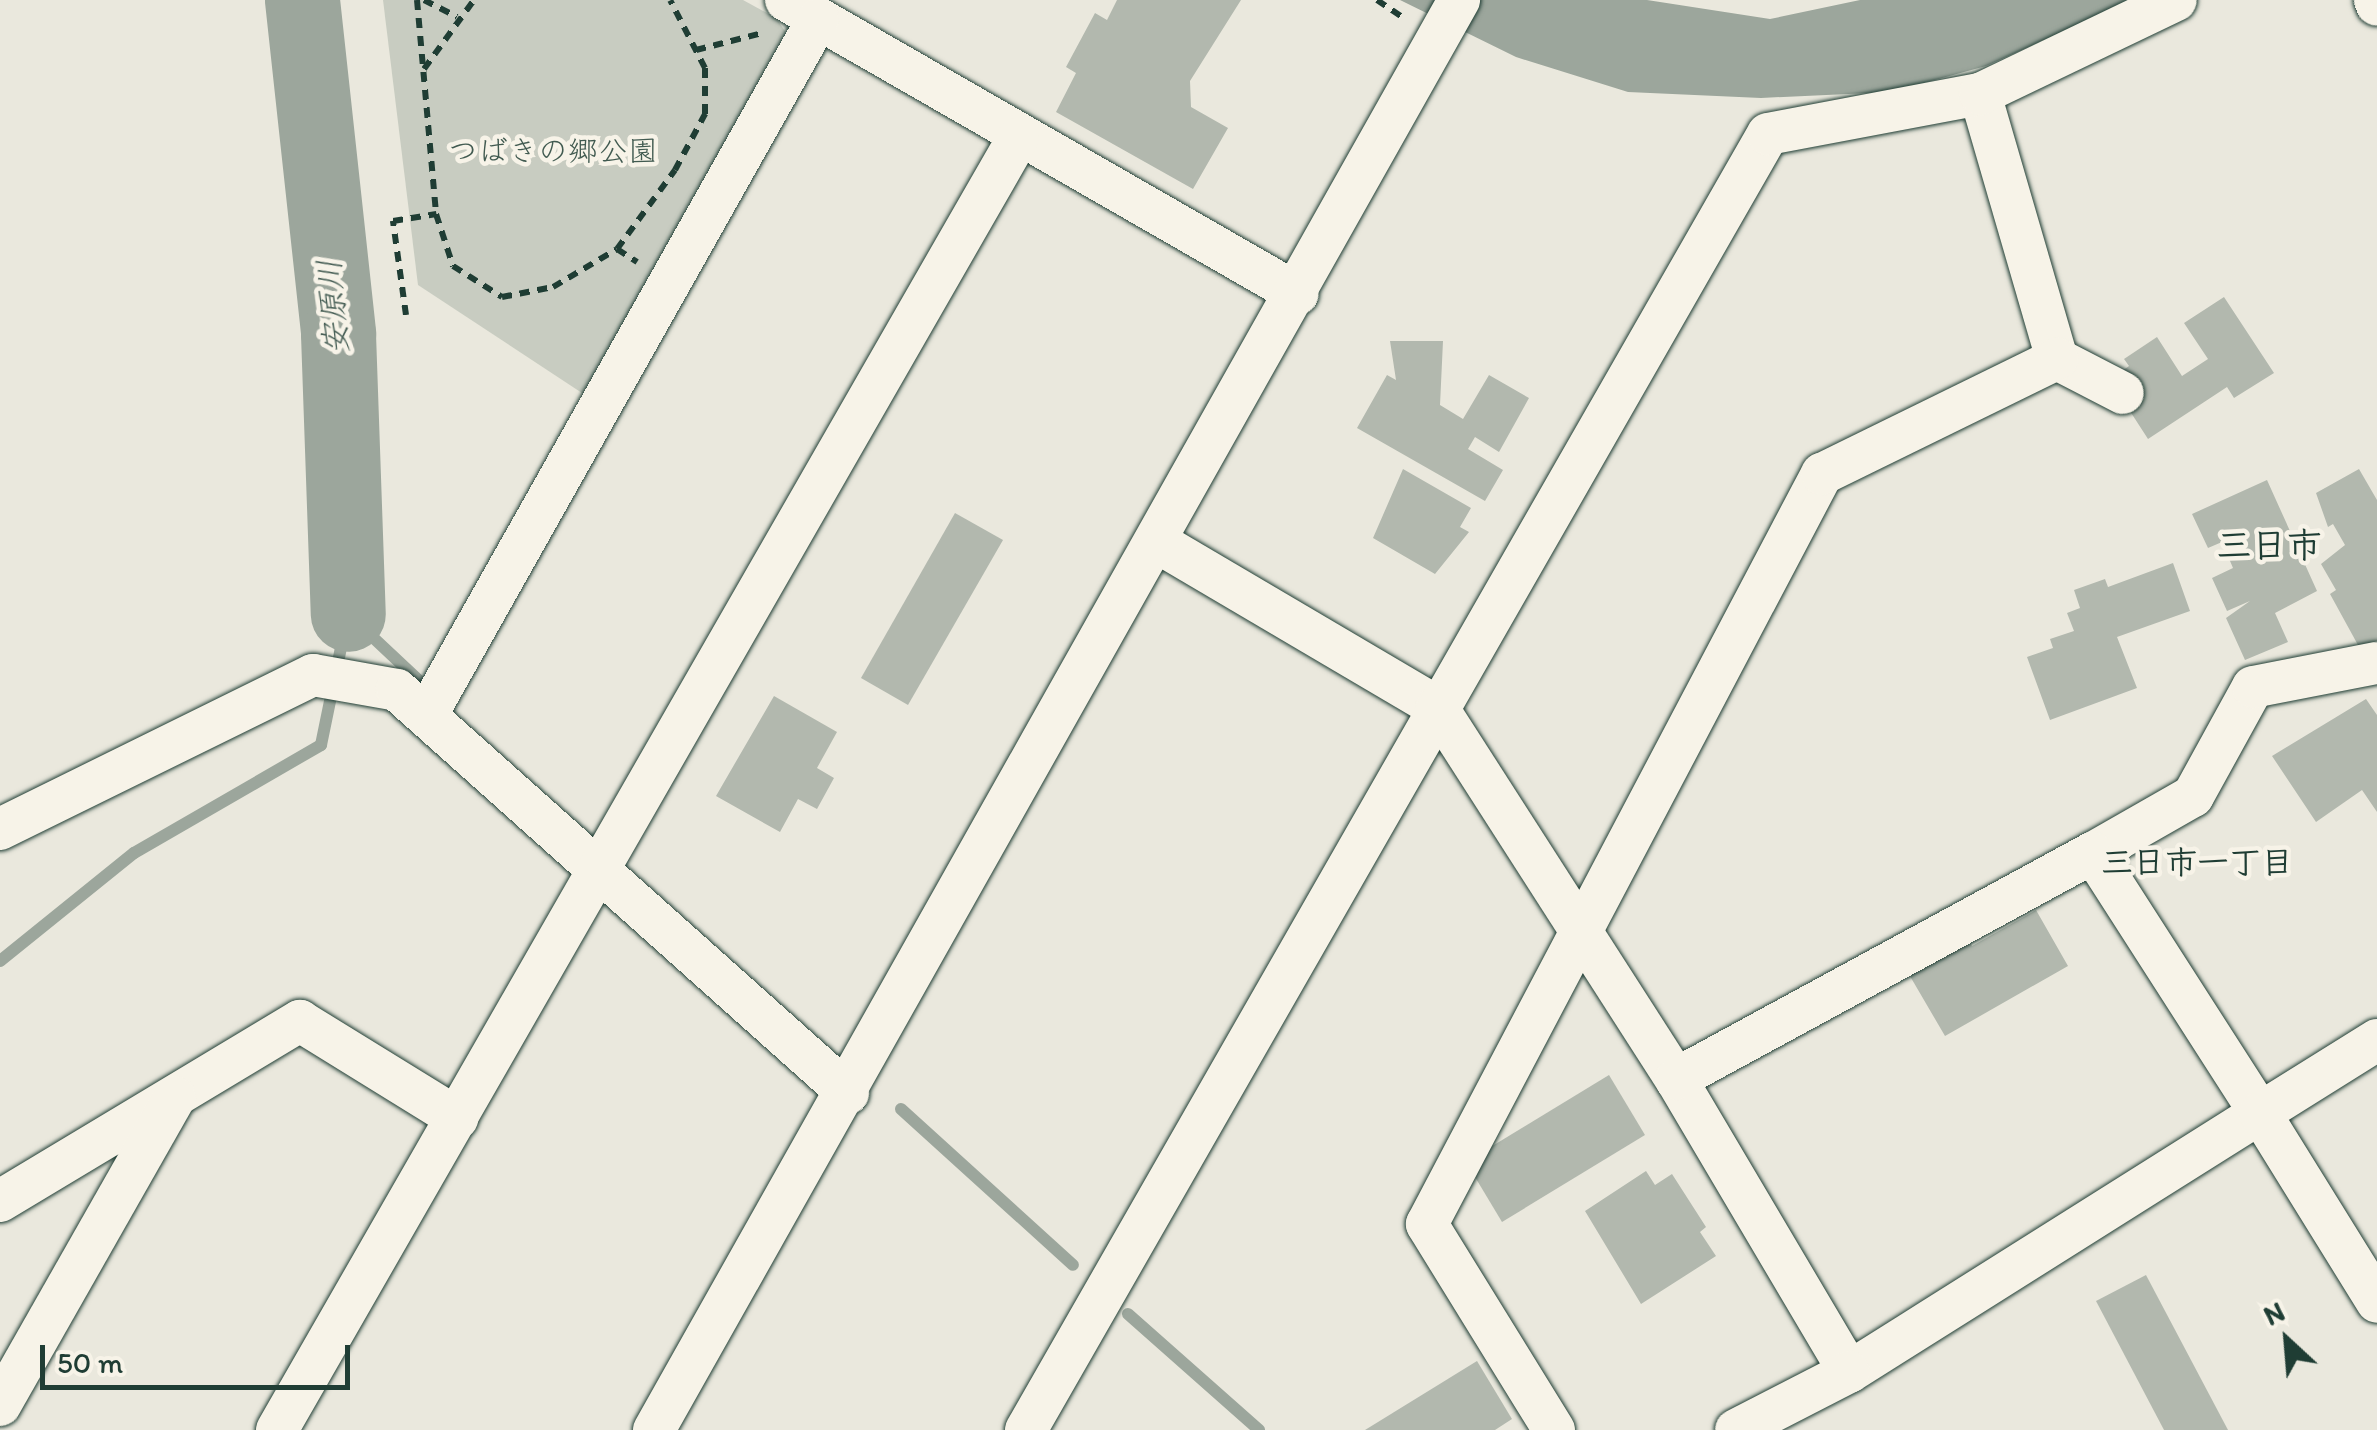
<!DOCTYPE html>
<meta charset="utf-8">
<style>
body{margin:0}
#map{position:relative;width:2377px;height:1430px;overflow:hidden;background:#eae8dd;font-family:Itim,"Klee One",sans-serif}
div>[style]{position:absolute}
.green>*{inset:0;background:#c8ccc1}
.water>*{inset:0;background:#9ca69c}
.stream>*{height:12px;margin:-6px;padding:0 6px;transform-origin:6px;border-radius:6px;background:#9ca69c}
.river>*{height:75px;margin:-37.5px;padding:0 37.5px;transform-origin:37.5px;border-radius:37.5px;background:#9ca69c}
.building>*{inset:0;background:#b2b8ae}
.path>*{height:6px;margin-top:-3px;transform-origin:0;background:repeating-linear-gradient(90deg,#1f3d34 0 10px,transparent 0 18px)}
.roads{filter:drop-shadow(0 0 2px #1f3d34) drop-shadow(0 0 2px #1f3d34)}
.minor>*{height:42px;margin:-21px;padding:0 21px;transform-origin:21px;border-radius:21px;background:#f7f3e8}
span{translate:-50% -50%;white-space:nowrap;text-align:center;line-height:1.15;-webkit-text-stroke:9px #f7f3e8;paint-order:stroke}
.park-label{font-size:30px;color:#415a50}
.water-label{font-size:32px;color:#445c53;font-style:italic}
.neighbourhood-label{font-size:32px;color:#1f3d34;font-weight:700}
.quarter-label{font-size:35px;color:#1f3d34;font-weight:700}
.north{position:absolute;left:2237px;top:1290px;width:100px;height:100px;-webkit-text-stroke:8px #f7f3e8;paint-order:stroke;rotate:334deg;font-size:28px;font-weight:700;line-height:40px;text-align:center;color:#1f3d34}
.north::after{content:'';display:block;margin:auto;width:35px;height:45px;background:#1f3d34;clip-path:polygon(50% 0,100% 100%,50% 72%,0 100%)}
.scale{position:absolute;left:40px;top:1345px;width:310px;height:45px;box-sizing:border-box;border:5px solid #1f3d34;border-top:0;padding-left:12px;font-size:30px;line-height:35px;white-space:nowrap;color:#1f3d34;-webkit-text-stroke:8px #f7f3e8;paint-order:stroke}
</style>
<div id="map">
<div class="green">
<div style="clip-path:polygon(383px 0,743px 0,776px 18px,791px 40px,585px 395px,418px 285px)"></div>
</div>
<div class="water">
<div style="clip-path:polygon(1400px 0,1647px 0,1770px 19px,1860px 0,2133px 0,1986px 66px,1891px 92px,1761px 98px,1628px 92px,1516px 57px)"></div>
</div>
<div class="stream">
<div style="left:348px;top:614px;width:112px;rotate:43.2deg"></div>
<div style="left:0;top:961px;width:172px;rotate:-38.9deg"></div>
<div style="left:134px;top:853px;width:216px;rotate:-30deg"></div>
<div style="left:321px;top:745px;width:134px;rotate:-78.4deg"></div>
<div style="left:901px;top:1109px;width:232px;rotate:42.2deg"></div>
<div style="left:1128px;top:1314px;width:175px;rotate:41.5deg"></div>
</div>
<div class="river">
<div style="left:302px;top:0;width:336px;rotate:83.8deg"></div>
<div style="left:338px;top:334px;width:280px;rotate:88deg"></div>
</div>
<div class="building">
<div style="clip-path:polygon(1117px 0,1241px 0,1190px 81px,1191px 107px,1228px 128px,1193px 189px,1056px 112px,1076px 73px,1066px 67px,1095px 13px,1107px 20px)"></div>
<div style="clip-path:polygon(2224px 297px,2274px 373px,2234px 398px,2227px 387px,2148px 439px,2117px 391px,2115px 376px,2129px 366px,2124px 359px,2157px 337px,2182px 376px,2208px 359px,2184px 323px)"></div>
<div style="clip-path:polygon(1390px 341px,1443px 341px,1440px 405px,1463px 419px,1489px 375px,1529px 398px,1499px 452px,1475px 437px,1468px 449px,1503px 470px,1485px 501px,1357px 428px,1387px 375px,1396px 380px)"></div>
<div style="clip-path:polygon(1403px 469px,1471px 508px,1460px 527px,1469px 532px,1435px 574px,1373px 538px)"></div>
<div style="clip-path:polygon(2359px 469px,2377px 500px,2377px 648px,2364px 656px,2330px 594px,2336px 590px,2321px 564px,2345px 545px,2333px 524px,2328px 527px,2316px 493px)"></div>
<div style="clip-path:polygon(2267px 480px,2317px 591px,2275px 613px,2288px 642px,2245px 660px,2226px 618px,2250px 601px,2227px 611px,2212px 578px,2233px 568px,2222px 542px,2208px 548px,2192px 514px)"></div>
<div style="clip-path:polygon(955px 513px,1003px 540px,908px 705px,861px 678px)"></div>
<div style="clip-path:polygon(2173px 563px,2190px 611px,2117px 637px,2137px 688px,2050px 720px,2027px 657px,2053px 648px,2050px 639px,2074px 631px,2067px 613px,2080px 608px,2074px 590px,2105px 579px,2108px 587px)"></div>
<div style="clip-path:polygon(774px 696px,837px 732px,817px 768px,834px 778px,817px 809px,798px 799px,780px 832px,716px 796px)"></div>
<div style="clip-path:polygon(2366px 699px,2377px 715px,2377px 812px,2362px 790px,2316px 822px,2272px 756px)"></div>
<div style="clip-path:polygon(2036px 910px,2068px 966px,1945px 1036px,1907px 971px,1967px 936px,1972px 946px)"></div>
<div style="clip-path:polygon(1609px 1075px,1645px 1135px,1502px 1222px,1466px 1162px)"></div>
<div style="clip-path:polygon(1646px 1171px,1655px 1185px,1672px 1174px,1706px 1227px,1700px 1232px,1716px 1256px,1641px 1304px,1585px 1211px)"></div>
<div style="clip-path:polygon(2146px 1275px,2228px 1430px,2164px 1430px,2096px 1301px)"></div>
<div style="clip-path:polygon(1477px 1361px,1512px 1419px,1495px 1430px,1365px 1430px)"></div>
</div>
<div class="path">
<div style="left:417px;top:0;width:215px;rotate:84.9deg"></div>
<div style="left:436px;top:214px;width:55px;rotate:71.9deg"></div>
<div style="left:453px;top:266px;width:58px;rotate:32.3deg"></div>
<div style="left:502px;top:297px;width:52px;rotate:-11.1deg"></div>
<div style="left:553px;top:287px;width:74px;rotate:-30.7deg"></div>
<div style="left:617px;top:249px;width:98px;rotate:-53.7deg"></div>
<div style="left:675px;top:170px;width:64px;rotate:-61.8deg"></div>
<div style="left:705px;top:114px;width:46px;rotate:-90deg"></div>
<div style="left:705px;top:68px;width:76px;rotate:-117.2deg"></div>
<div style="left:424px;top:0;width:37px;rotate:27deg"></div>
<div style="left:1377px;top:0;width:34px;rotate:34deg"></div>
<div style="left:696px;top:50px;width:68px;rotate:-14.4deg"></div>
<div style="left:424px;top:69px;width:85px;rotate:-54.1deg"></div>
<div style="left:617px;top:249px;width:24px;rotate:33deg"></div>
<div style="left:406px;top:315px;width:95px;rotate:-97.9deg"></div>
<div style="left:393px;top:221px;width:44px;rotate:-9.2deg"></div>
</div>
<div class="roads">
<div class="minor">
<div style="left:786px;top:0;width:590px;rotate:29.87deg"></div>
<div style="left:2375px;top:0;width:5px;rotate:68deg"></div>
<div style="left:1980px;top:94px;width:276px;rotate:73.8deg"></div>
<div style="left:2057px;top:359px;width:74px;rotate:27.3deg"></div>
<div style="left:1157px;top:542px;width:325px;rotate:30.5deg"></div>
<div style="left:1437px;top:707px;width:442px;rotate:57.3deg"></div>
<div style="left:1676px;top:1079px;width:340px;rotate:59.4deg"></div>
<div style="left:1849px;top:1372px;width:486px;rotate:-32.2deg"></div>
<div style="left:2260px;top:1113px;width:309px;rotate:-122.7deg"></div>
<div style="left:2093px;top:853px;width:115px;rotate:-29.7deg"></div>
<div style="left:2193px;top:796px;width:124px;rotate:-61.2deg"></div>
<div style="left:2253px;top:687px;width:126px;rotate:-11deg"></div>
<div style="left:427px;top:714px;width:797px;rotate:-60.64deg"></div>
<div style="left:0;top:829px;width:349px;rotate:-26.2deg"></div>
<div style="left:313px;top:675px;width:85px;rotate:10.1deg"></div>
<div style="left:397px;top:690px;width:605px;rotate:41.78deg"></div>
<div style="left:2377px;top:1040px;width:138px;rotate:148deg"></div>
<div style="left:2260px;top:1113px;width:222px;rotate:58.2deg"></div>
<div style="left:1676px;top:1079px;width:474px;rotate:-28.5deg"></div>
<div style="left:0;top:1201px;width:350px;rotate:-31deg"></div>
<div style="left:300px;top:1021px;width:185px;rotate:31.7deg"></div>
<div style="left:0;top:1405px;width:354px;rotate:-60.4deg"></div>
<div style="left:277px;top:1430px;width:1489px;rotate:-60.16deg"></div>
<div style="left:654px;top:1430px;width:1641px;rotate:-60.62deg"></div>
<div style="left:1026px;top:1430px;width:1493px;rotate:-60.21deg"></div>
<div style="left:1768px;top:134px;width:216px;rotate:-10.7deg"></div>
<div style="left:1980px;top:94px;width:217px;rotate:-25.6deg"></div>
<div style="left:1554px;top:1430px;width:242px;rotate:-121.7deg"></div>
<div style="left:1427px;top:1224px;width:848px;rotate:-62.23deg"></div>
<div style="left:1822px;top:474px;width:262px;rotate:-26.1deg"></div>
<div style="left:1736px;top:1430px;width:127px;rotate:-27.2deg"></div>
</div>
</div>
<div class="park-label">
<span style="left:553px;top:151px">つばきの郷公園</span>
</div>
<div class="water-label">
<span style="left:333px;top:307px;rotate:-95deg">安原川</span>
</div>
<div class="neighbourhood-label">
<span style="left:2197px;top:862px">三日市一丁目</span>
</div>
<div class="quarter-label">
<span style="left:2269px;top:545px">三日市</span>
</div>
<div class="north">N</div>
<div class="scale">50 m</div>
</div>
